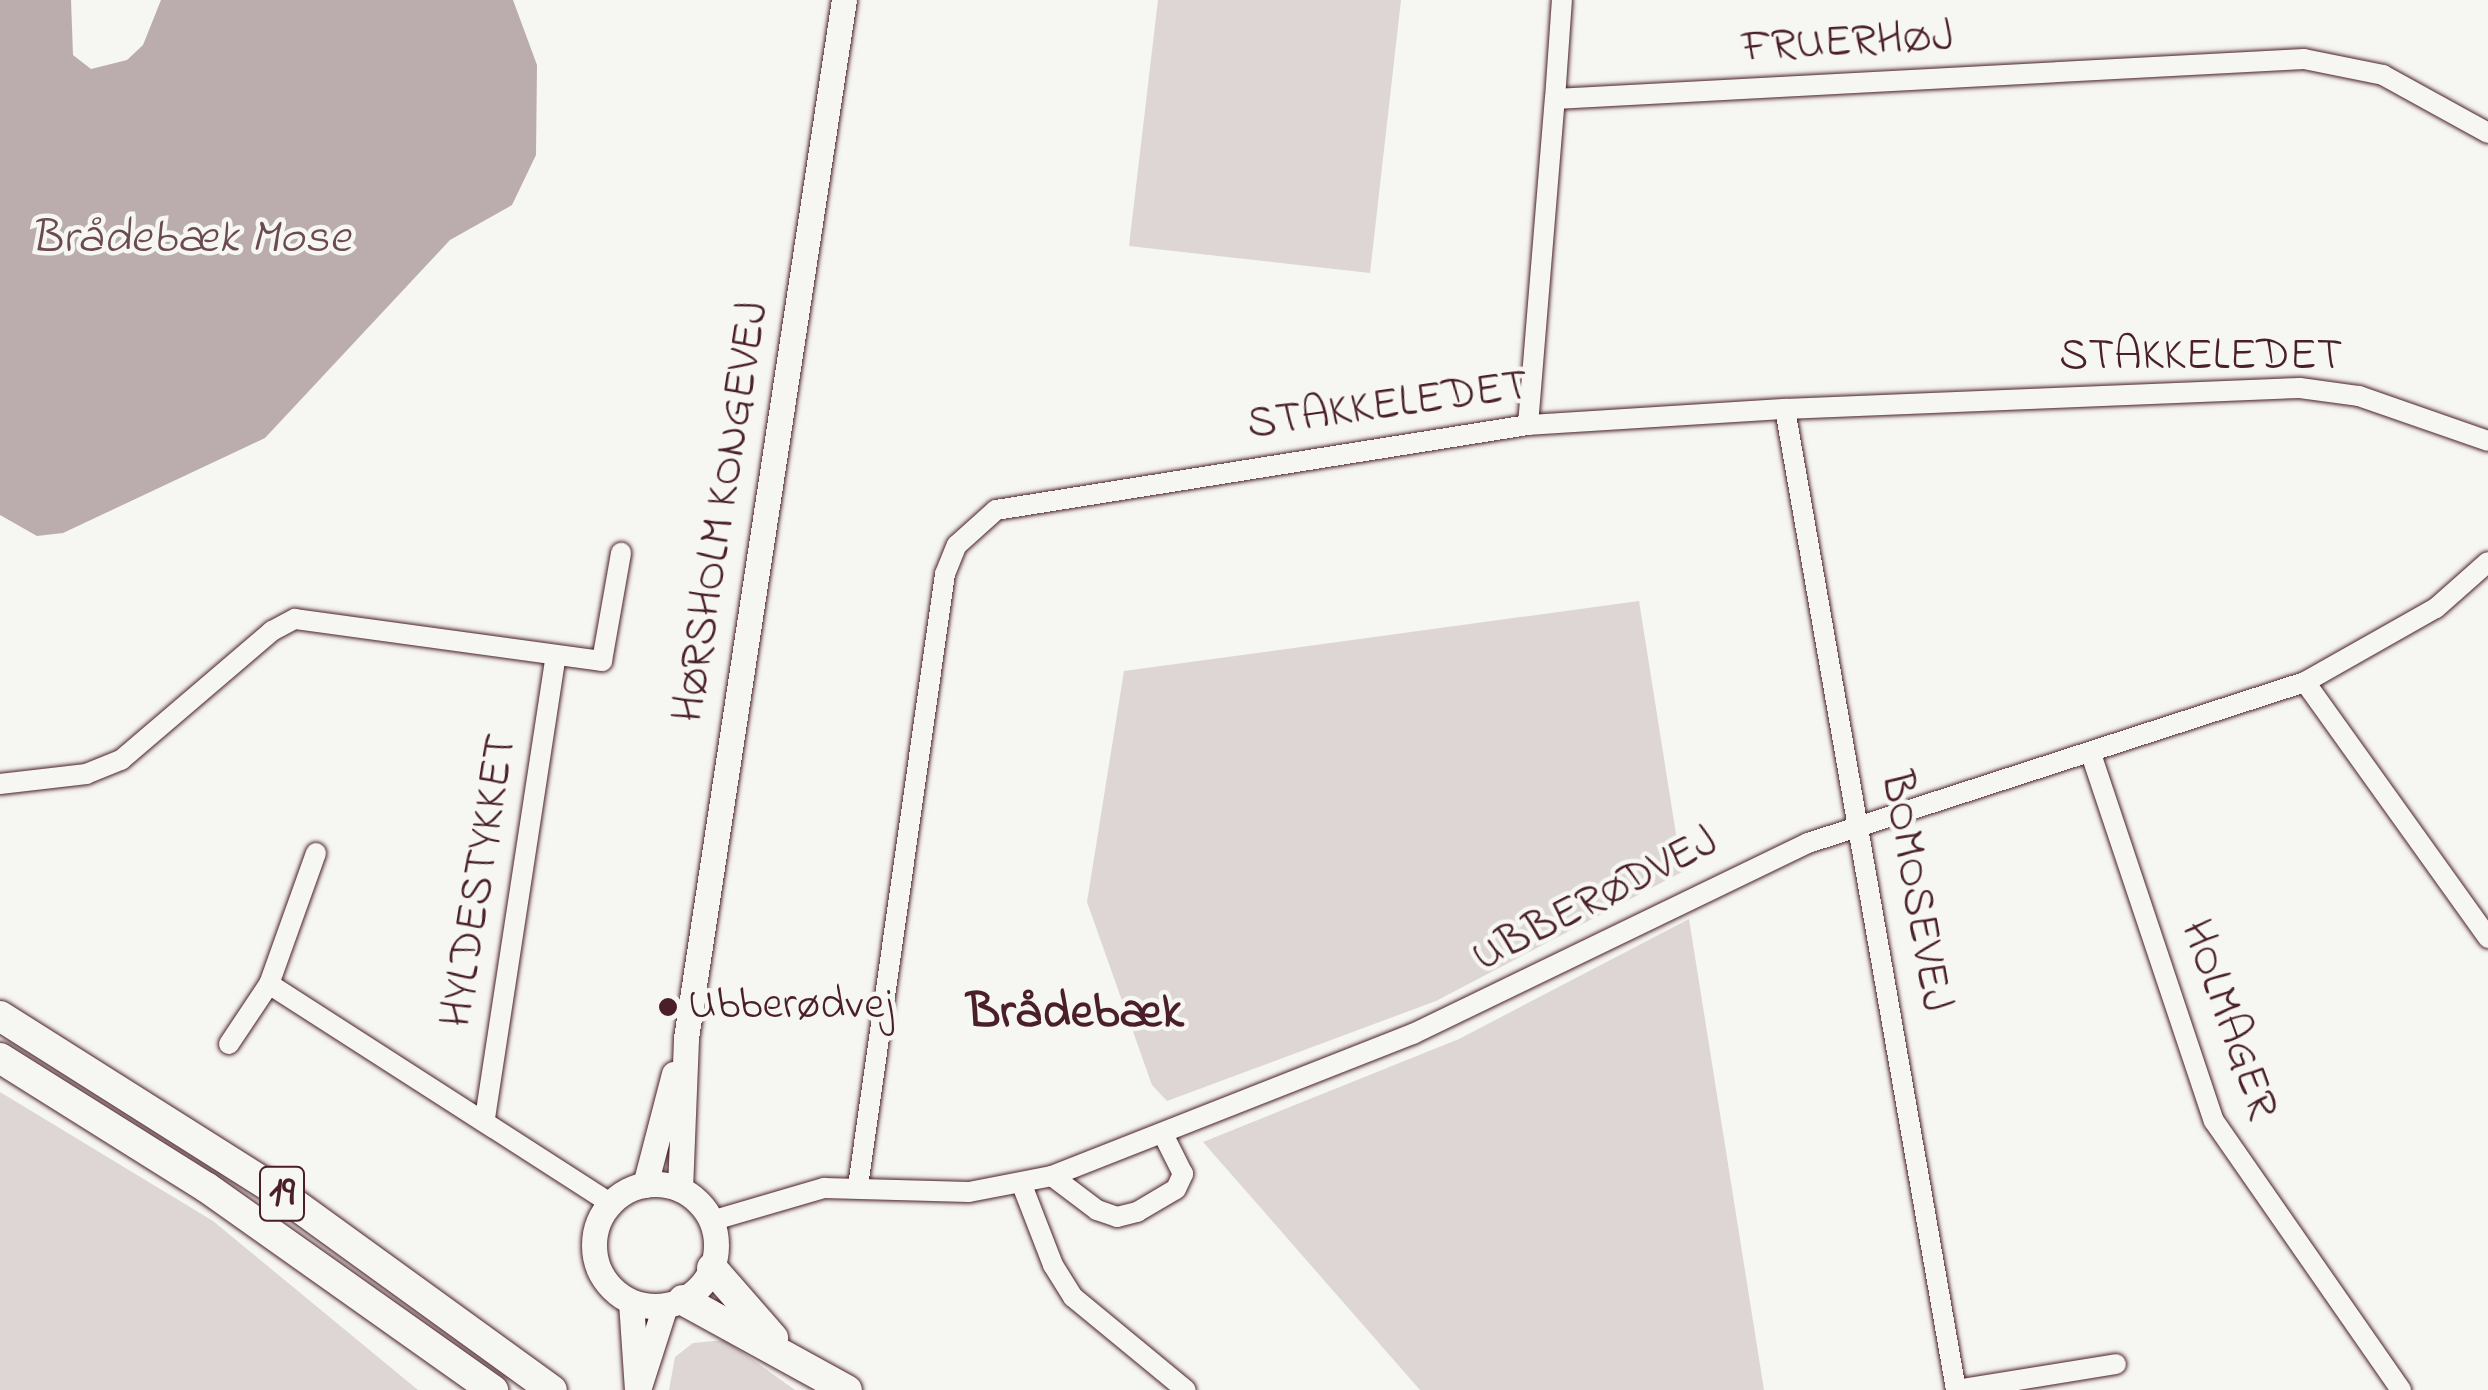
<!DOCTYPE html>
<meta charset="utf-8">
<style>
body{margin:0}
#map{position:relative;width:2488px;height:1390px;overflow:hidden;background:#f6f6f2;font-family:"Indie Flower",sans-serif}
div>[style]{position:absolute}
.green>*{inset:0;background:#ddd6d5}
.water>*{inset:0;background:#bbadae}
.roads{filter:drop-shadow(0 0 2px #4a1f2b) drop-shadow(0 0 2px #4a1f2b)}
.minor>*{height:20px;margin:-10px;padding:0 10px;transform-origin:10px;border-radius:10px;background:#f6f6f2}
.major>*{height:25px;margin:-12.5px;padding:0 12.5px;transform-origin:12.5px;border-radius:12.5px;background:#f6f6f2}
.major>.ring{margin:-12.5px;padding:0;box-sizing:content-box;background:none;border:25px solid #f6f6f2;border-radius:50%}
.highway>*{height:30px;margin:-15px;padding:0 15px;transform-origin:15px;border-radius:15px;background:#f6f6f2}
.dots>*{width:28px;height:28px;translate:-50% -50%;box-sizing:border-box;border:5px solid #f6f6f2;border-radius:50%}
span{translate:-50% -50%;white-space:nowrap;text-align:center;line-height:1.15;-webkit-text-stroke:9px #f6f6f2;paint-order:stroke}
.shield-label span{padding:2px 8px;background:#f6f6f2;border:2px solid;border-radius:8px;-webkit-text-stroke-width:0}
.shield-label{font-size:42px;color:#4a1f2b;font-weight:700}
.street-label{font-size:45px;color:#4a1f2b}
.poi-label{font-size:45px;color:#4a1f2b}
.left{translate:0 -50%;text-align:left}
.water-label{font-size:48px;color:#6c4a52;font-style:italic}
.quarter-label{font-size:50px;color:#4a1f2b;font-weight:700}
</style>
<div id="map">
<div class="green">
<div style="clip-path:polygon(1158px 0,1401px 0,1370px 273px,1129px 246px)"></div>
<div style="clip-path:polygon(1639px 601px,1682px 872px,1436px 1001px,1167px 1101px,1152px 1085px,1087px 902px,1124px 671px)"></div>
<div style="clip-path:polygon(1689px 919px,1764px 1390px,1420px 1390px,1203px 1142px,1459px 1039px)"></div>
<div style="clip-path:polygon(0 1092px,213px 1221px,418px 1390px,0 1390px)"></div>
<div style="clip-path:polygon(725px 1340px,795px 1390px,669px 1390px,675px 1357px,693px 1343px)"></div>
</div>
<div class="water">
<div style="clip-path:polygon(0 0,71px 0,73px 55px,91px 69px,127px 60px,143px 45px,161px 0,513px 0,537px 65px,536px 155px,512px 205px,450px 240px,265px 438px,63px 533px,37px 536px,0 515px)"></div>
</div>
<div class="roads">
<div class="minor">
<div style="left:1555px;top:99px;width:99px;rotate:-86deg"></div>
<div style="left:1785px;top:409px;width:996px;rotate:80.11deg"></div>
<div style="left:1528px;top:425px;width:327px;rotate:-85.3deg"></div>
<div style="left:1555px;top:99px;width:750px;rotate:-3.06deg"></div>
<div style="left:2304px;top:59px;width:81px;rotate:11.4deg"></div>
<div style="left:2383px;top:75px;width:120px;rotate:28.9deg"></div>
<div style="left:2305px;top:682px;width:315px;rotate:54.4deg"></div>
<div style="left:2091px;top:754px;width:387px;rotate:71.5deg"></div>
<div style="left:2214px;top:1121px;width:328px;rotate:55.2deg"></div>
<div style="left:0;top:784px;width:87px;rotate:-6.6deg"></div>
<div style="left:86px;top:774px;width:38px;rotate:-22deg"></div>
<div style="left:121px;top:760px;width:199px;rotate:-40.5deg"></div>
<div style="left:272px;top:631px;width:26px;rotate:-28deg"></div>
<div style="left:295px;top:619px;width:310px;rotate:7.8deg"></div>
<div style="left:602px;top:661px;width:110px;rotate:-80deg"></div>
<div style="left:316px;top:853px;width:139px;rotate:109.7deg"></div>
<div style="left:269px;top:984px;width:405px;rotate:32.7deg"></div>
<div style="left:229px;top:1044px;width:72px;rotate:-56.3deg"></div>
<div style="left:485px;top:1118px;width:467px;rotate:-81.3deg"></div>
<div style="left:1052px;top:1176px;width:56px;rotate:37.1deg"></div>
<div style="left:1097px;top:1210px;width:21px;rotate:19deg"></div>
<div style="left:1117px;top:1217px;width:21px;rotate:-14deg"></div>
<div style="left:1137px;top:1212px;width:45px;rotate:-30.5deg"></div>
<div style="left:1176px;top:1189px;width:17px;rotate:-65deg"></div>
<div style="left:1183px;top:1174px;width:45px;rotate:-116.6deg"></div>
<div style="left:1022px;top:1185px;width:86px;rotate:68.8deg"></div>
<div style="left:1053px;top:1265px;width:38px;rotate:58deg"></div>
<div style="left:1073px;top:1297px;width:146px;rotate:39.5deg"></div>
<div style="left:858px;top:1186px;width:618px;rotate:-81.91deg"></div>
<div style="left:945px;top:574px;width:31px;rotate:-68deg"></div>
<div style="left:957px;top:545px;width:52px;rotate:-41.9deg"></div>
<div style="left:996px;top:510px;width:539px;rotate:-9.08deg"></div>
<div style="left:1528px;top:425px;width:257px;rotate:-3.6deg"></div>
<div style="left:1785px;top:409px;width:515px;rotate:-2.34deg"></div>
<div style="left:2300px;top:388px;width:60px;rotate:7.7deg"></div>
<div style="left:2359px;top:396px;width:137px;rotate:19.2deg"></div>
<div style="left:711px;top:1221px;width:118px;rotate:-16.3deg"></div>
<div style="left:824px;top:1188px;width:145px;rotate:1.6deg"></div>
<div style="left:969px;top:1192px;width:85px;rotate:-10.9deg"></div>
<div style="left:1052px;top:1176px;width:388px;rotate:-21.5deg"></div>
<div style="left:1413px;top:1034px;width:439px;rotate:-25.8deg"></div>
<div style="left:1808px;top:843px;width:522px;rotate:-17.95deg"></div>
<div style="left:2305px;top:682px;width:150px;rotate:-29.5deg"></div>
<div style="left:2436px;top:608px;width:69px;rotate:-41.5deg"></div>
<div style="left:1956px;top:1390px;width:162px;rotate:-9.2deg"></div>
</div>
<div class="major">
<div class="ring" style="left:594px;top:1184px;width:97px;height:97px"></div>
<div style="left:645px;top:1185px;width:115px;rotate:-75.4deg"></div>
<div style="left:680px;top:1189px;width:151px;rotate:-87.7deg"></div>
<div style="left:686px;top:1038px;width:1050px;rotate:-81.35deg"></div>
<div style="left:631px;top:1302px;width:88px;rotate:86.1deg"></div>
<div style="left:638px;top:1390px;width:88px;rotate:-72.2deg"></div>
</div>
<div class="highway">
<div style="left:0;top:1016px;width:329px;rotate:32.3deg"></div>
<div style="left:278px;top:1192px;width:338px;rotate:35.9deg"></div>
<div style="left:0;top:1058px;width:243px;rotate:32.1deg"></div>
<div style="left:206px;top:1187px;width:352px;rotate:35.3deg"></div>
<div style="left:712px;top:1268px;width:93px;rotate:48.9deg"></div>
<div style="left:683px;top:1300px;width:187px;rotate:28.8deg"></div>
</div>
</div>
<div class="dots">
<div style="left:668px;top:1007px;background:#4a1f2b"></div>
</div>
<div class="shield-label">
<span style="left:282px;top:1194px">19</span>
</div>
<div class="street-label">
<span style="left:1848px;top:44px;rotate:-3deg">FRUERHØJ</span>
<span style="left:2201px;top:358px">STAKKELEDET</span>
<span style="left:1388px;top:407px;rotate:-8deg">STAKKELEDET</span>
<span style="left:723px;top:512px;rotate:-81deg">HØRSHOLM KONGEVEJ</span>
<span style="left:481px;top:881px;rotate:-81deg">HYLDESTYKKET</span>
<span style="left:1914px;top:892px;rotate:80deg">BOMOSEVEJ</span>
<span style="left:1596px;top:901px;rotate:-27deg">UBBERØDVEJ</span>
<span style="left:2227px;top:1020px;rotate:70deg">HOLMAGER</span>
</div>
<div class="poi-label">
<span class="left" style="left:688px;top:1007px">Ubberødvej</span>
</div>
<div class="water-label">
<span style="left:190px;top:240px">Brådebæk Mose</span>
</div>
<div class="quarter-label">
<span style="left:1075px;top:1014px">Brådebæk</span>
</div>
</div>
